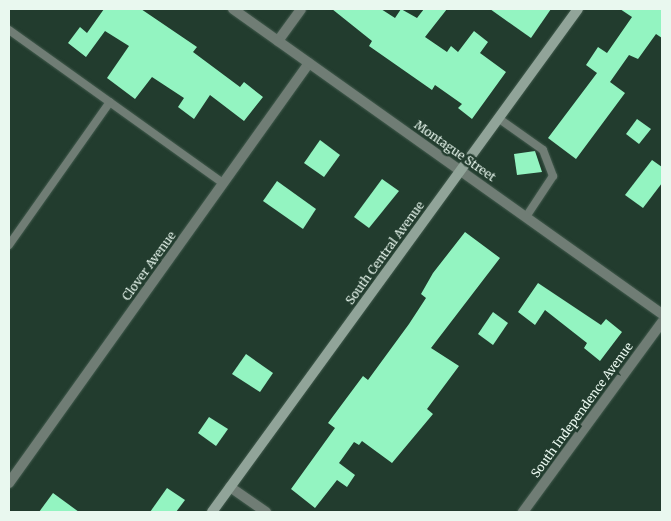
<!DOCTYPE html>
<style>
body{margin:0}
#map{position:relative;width:671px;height:521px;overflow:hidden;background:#223c2e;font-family:Merriweather,serif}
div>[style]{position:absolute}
.building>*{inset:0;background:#93f4c1}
.roads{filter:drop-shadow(0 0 1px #425a4d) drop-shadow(0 0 1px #425a4d)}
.service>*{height:8px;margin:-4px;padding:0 4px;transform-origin:4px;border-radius:4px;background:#707d75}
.minor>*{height:10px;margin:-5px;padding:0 5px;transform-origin:5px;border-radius:5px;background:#707d75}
.tertiary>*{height:10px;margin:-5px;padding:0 5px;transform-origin:5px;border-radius:5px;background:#707d75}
.secondary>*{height:10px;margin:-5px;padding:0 5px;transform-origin:5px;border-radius:5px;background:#91a499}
span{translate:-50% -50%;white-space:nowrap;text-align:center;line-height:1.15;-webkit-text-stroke:5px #223c2e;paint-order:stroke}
.street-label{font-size:12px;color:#e9f8ef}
.frame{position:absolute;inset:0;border:10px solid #e9f8ef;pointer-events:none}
</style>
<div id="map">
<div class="building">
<div style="clip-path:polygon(104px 9px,141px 9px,197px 47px,193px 52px,240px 87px,244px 82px,263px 97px,244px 121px,210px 95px,194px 119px,178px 107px,184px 98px,152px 77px,135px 99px,107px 78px,129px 46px,105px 31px,86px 57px,68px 43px,80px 27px,87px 33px)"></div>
<div style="clip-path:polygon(332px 9px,381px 9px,395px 18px,401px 9px,417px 18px,424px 9px,447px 9px,425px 37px,447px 52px,451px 46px,458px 52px,474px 31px,488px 42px,480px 53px,506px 72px,472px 119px,458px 108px,462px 104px,435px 85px,432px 90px,369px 46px,372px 41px)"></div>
<div style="clip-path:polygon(490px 9px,551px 9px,531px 38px)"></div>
<div style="clip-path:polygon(620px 9px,662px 9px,662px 38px,656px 34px,638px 59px,629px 55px,610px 82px,625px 93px,576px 159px,548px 138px,597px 73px,586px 65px,598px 47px,607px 53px,632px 17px)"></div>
<div style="clip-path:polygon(637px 119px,651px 129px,639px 144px,626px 134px)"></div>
<div style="clip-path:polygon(320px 140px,340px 155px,324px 177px,304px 163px)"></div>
<div style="clip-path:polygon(535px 151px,542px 172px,517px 175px,514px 154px)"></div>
<div style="clip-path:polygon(652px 160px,662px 167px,662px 183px,643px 208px,625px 195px)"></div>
<div style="clip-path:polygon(382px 179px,399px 191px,369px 228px,354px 217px)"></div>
<div style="clip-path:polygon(277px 181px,316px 209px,303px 229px,263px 201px)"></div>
<div style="clip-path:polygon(465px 232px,500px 258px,431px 348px,459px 366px,427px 409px,433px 414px,392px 463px,362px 441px,359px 445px,354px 442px,339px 463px,355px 475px,347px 487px,337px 480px,315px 508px,291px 489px,335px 428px,328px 423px,363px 376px,368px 380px,409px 324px,426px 298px,421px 294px,433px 273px)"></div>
<div style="clip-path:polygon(538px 283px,601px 325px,606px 319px,622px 332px,600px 361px,584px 348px,587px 343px,545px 310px,535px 325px,518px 312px)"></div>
<div style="clip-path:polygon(493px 312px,508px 323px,493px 345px,478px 334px)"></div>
<div style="clip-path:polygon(246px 354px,273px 373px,260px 392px,232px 374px)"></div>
<div style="clip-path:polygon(209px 417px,228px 429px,216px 446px,198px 433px)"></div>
<div style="clip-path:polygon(167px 488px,185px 500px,176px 512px,150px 512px)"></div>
<div style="clip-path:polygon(53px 493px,79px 512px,39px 512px)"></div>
</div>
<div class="roads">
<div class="service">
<div style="left:9px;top:30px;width:263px;rotate:35.6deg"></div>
<div style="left:498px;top:118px;width:55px;rotate:35.4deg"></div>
<div style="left:543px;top:150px;width:28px;rotate:69deg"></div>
<div style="left:553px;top:176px;width:49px;rotate:123.4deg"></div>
<div style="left:9px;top:245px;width:175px;rotate:-54.8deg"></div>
</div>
<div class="minor">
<div style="left:278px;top:41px;width:39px;rotate:-54deg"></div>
<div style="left:9px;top:483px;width:516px;rotate:-54.46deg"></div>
<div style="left:230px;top:487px;width:44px;rotate:34.8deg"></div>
<div style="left:523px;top:512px;width:235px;rotate:-53.8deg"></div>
</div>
<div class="tertiary">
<div style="left:233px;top:9px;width:526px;rotate:35.41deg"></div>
</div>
<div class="secondary">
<div style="left:212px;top:512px;width:622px;rotate:-53.96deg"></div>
</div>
</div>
<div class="street-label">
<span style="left:455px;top:151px;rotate:35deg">Montague Street</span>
<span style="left:385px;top:253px;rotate:-54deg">South Central Avenue</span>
<span style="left:149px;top:266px;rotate:-54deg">Clover Avenue</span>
<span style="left:582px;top:410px;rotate:-54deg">South Independence Avenue</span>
</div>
<div class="frame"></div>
</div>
